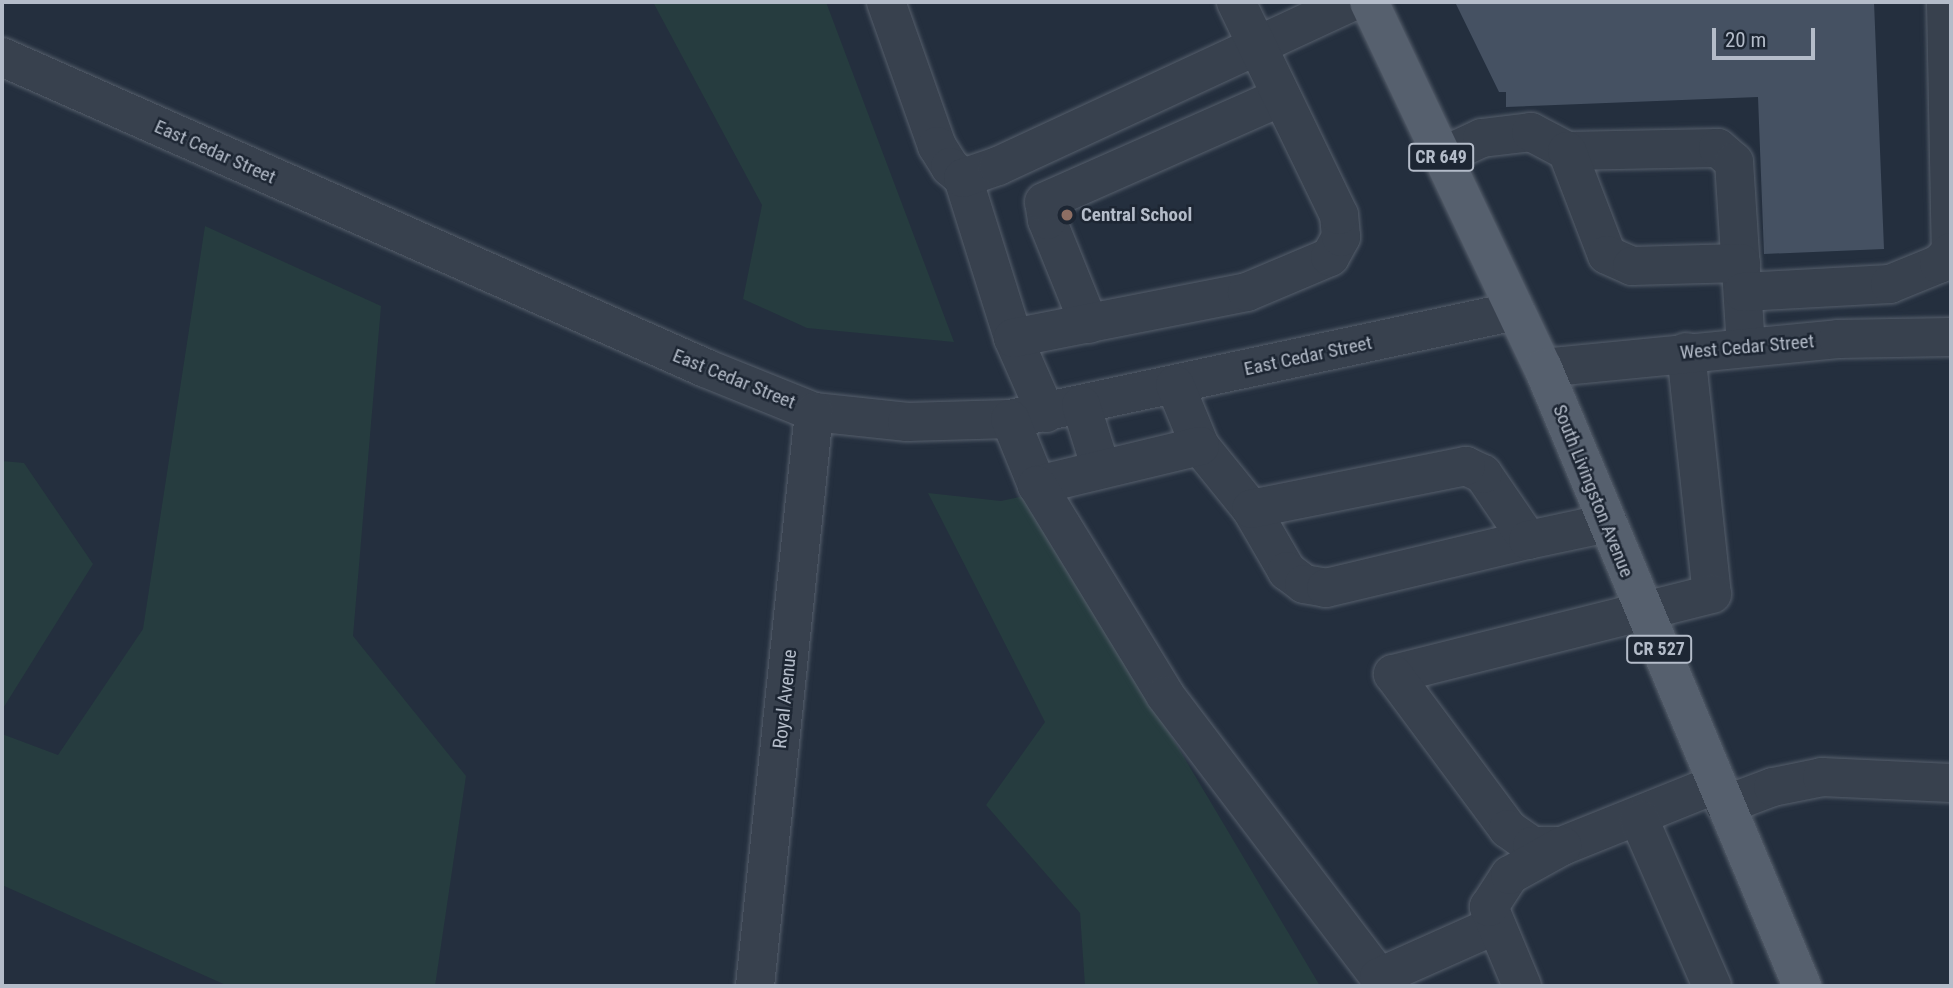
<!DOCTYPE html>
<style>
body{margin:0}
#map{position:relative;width:1953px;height:988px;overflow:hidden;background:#242f3e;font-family:"Roboto Condensed",sans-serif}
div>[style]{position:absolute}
.green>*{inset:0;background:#263c3f}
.building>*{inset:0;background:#455162}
.roads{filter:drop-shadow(0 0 2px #565f6c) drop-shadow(0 0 2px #565f6c)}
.minor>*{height:38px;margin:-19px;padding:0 19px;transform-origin:19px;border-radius:19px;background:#38414e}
.major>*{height:38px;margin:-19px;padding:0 19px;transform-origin:19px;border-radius:19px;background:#56606e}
.dots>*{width:19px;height:19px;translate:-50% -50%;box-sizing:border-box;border:4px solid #1d2633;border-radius:50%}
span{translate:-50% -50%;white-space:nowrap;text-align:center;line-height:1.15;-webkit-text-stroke:5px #1d2633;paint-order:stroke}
.shield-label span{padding:2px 5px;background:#1d2633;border:2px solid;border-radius:5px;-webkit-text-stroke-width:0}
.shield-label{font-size:18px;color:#b4bcc9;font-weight:700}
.street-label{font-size:19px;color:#b4bcc9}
.poi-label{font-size:19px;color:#b4bcc9;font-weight:700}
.left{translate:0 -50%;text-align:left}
.frame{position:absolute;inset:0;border:4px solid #b4bcc9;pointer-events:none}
.scale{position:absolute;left:1712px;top:28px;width:103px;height:32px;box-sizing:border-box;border:4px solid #b4bcc9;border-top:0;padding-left:9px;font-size:21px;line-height:24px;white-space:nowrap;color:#b4bcc9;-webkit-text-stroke:5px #1d2633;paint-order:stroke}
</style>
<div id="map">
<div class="green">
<div style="clip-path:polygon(653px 2px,826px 2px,954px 342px,807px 328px,743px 299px,762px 205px)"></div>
<div style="clip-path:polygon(205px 226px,381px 306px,353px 636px,466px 776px,435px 986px,228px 986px,2px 885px,2px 734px,58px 755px,143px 629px)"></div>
<div style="clip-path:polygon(2px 461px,24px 463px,93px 564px,2px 710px)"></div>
<div style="clip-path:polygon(928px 493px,1001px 501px,1028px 495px,1320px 986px,1085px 986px,1080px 913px,986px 805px,1045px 722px)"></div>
</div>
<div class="building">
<div style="clip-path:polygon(1455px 2px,1874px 2px,1884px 249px,1764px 254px,1758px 97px,1506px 107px,1506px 92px,1499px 92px)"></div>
</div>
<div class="roads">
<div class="minor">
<div style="left:886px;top:2px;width:153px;rotate:70.5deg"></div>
<div style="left:937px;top:146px;width:25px;rotate:58deg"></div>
<div style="left:950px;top:167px;width:17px;rotate:40deg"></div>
<div style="left:963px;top:178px;width:168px;rotate:72.6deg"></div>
<div style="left:1013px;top:338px;width:82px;rotate:66.3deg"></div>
<div style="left:1946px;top:2px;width:250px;rotate:88.9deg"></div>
<div style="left:2px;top:57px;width:769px;rotate:23.86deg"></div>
<div style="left:705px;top:368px;width:118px;rotate:22deg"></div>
<div style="left:814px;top:412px;width:94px;rotate:6.1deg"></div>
<div style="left:907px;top:422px;width:103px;rotate:-1.7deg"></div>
<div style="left:1010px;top:419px;width:517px;rotate:-12.05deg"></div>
<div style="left:1567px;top:151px;width:151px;rotate:-1.1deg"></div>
<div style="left:1718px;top:148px;width:21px;rotate:41deg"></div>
<div style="left:1734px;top:162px;width:185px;rotate:86.3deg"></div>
<div style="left:1441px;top:157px;width:45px;rotate:-24.9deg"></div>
<div style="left:1482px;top:138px;width:49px;rotate:-7deg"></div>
<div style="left:1531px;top:132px;width:41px;rotate:27.8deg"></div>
<div style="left:1567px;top:151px;width:111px;rotate:69deg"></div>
<div style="left:1607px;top:255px;width:27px;rotate:24deg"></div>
<div style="left:1632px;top:266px;width:109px;rotate:-1.6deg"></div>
<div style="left:963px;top:178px;width:37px;rotate:-19deg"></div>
<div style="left:998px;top:166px;width:389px;rotate:-24.9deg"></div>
<div style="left:1743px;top:292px;width:147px;rotate:-3.1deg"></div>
<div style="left:1890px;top:284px;width:53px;rotate:-22.2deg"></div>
<div style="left:1939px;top:264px;width:17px;rotate:-45deg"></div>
<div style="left:1089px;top:324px;width:112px;rotate:-112deg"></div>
<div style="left:1047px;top:220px;width:18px;rotate:-99deg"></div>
<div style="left:1044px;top:202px;width:259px;rotate:-23.9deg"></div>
<div style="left:1013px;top:338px;width:238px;rotate:-11.1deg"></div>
<div style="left:1247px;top:292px;width:90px;rotate:-22.9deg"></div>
<div style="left:1330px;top:257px;width:23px;rotate:-61deg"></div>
<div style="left:1341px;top:237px;width:22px;rotate:-95deg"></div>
<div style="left:1339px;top:215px;width:237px;rotate:-115.8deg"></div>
<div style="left:1686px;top:352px;width:243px;rotate:83.9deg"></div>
<div style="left:1712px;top:594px;width:329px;rotate:165.9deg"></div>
<div style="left:1393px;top:674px;width:193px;rotate:53.4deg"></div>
<div style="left:1508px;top:829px;width:29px;rotate:35deg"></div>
<div style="left:1532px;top:846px;width:30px"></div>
<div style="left:1562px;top:846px;width:166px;rotate:-21.9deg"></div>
<div style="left:1543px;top:368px;width:296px;rotate:-5.6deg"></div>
<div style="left:1838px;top:339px;width:113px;rotate:-1deg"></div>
<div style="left:1175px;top:385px;width:66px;rotate:67.7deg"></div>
<div style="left:1200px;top:446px;width:81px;rotate:51deg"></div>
<div style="left:1251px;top:509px;width:72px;rotate:59.9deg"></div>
<div style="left:1287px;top:571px;width:21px;rotate:37deg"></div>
<div style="left:1304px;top:584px;width:22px;rotate:10deg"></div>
<div style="left:1326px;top:588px;width:208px;rotate:-13.4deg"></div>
<div style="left:1528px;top:540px;width:80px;rotate:-124.3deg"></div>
<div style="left:1483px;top:474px;width:19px;rotate:-155deg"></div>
<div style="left:1466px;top:466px;width:219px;rotate:168.7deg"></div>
<div style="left:1081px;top:405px;width:67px;rotate:72.6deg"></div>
<div style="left:1010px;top:419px;width:71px;rotate:67.8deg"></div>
<div style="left:1200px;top:446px;width:168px;rotate:166.5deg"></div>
<div style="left:1037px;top:485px;width:246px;rotate:58.6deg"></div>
<div style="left:1165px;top:695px;width:354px;rotate:52.8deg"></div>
<div style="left:1379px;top:977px;width:128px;rotate:-24deg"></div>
<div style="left:1528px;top:540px;width:82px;rotate:-12deg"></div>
<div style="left:1725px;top:805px;width:51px;rotate:-20.6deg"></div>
<div style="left:1773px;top:787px;width:50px;rotate:-11.5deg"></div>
<div style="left:1822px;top:777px;width:129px;rotate:2.7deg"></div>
<div style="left:1639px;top:819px;width:182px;rotate:66.4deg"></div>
<div style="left:755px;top:986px;width:577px;rotate:-84.13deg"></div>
<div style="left:1522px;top:986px;width:86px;rotate:-112.7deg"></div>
<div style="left:1489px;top:907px;width:38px;rotate:-57deg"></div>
<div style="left:1510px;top:875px;width:60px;rotate:-29.1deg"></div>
</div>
<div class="major">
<div style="left:1369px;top:2px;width:405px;rotate:64.6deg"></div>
<div style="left:1543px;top:368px;width:670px;rotate:67.26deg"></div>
</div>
</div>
<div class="dots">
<div style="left:1067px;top:215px;background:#8d6e63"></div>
</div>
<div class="shield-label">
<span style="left:1441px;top:157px">CR 649</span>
<span style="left:1659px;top:649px">CR 527</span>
</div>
<div class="street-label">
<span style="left:215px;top:152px;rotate:24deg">East Cedar Street</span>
<span style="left:1747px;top:347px;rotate:-5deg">West Cedar Street</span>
<span style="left:1308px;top:356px;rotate:-12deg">East Cedar Street</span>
<span style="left:734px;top:379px;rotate:22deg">East Cedar Street</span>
<span style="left:1593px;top:491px;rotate:68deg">South Livingston Avenue</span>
<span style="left:785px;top:699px;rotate:-84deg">Royal Avenue</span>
</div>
<div class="poi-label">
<span class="left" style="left:1081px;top:215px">Central School</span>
</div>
<div class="frame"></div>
<div class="scale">20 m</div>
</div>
